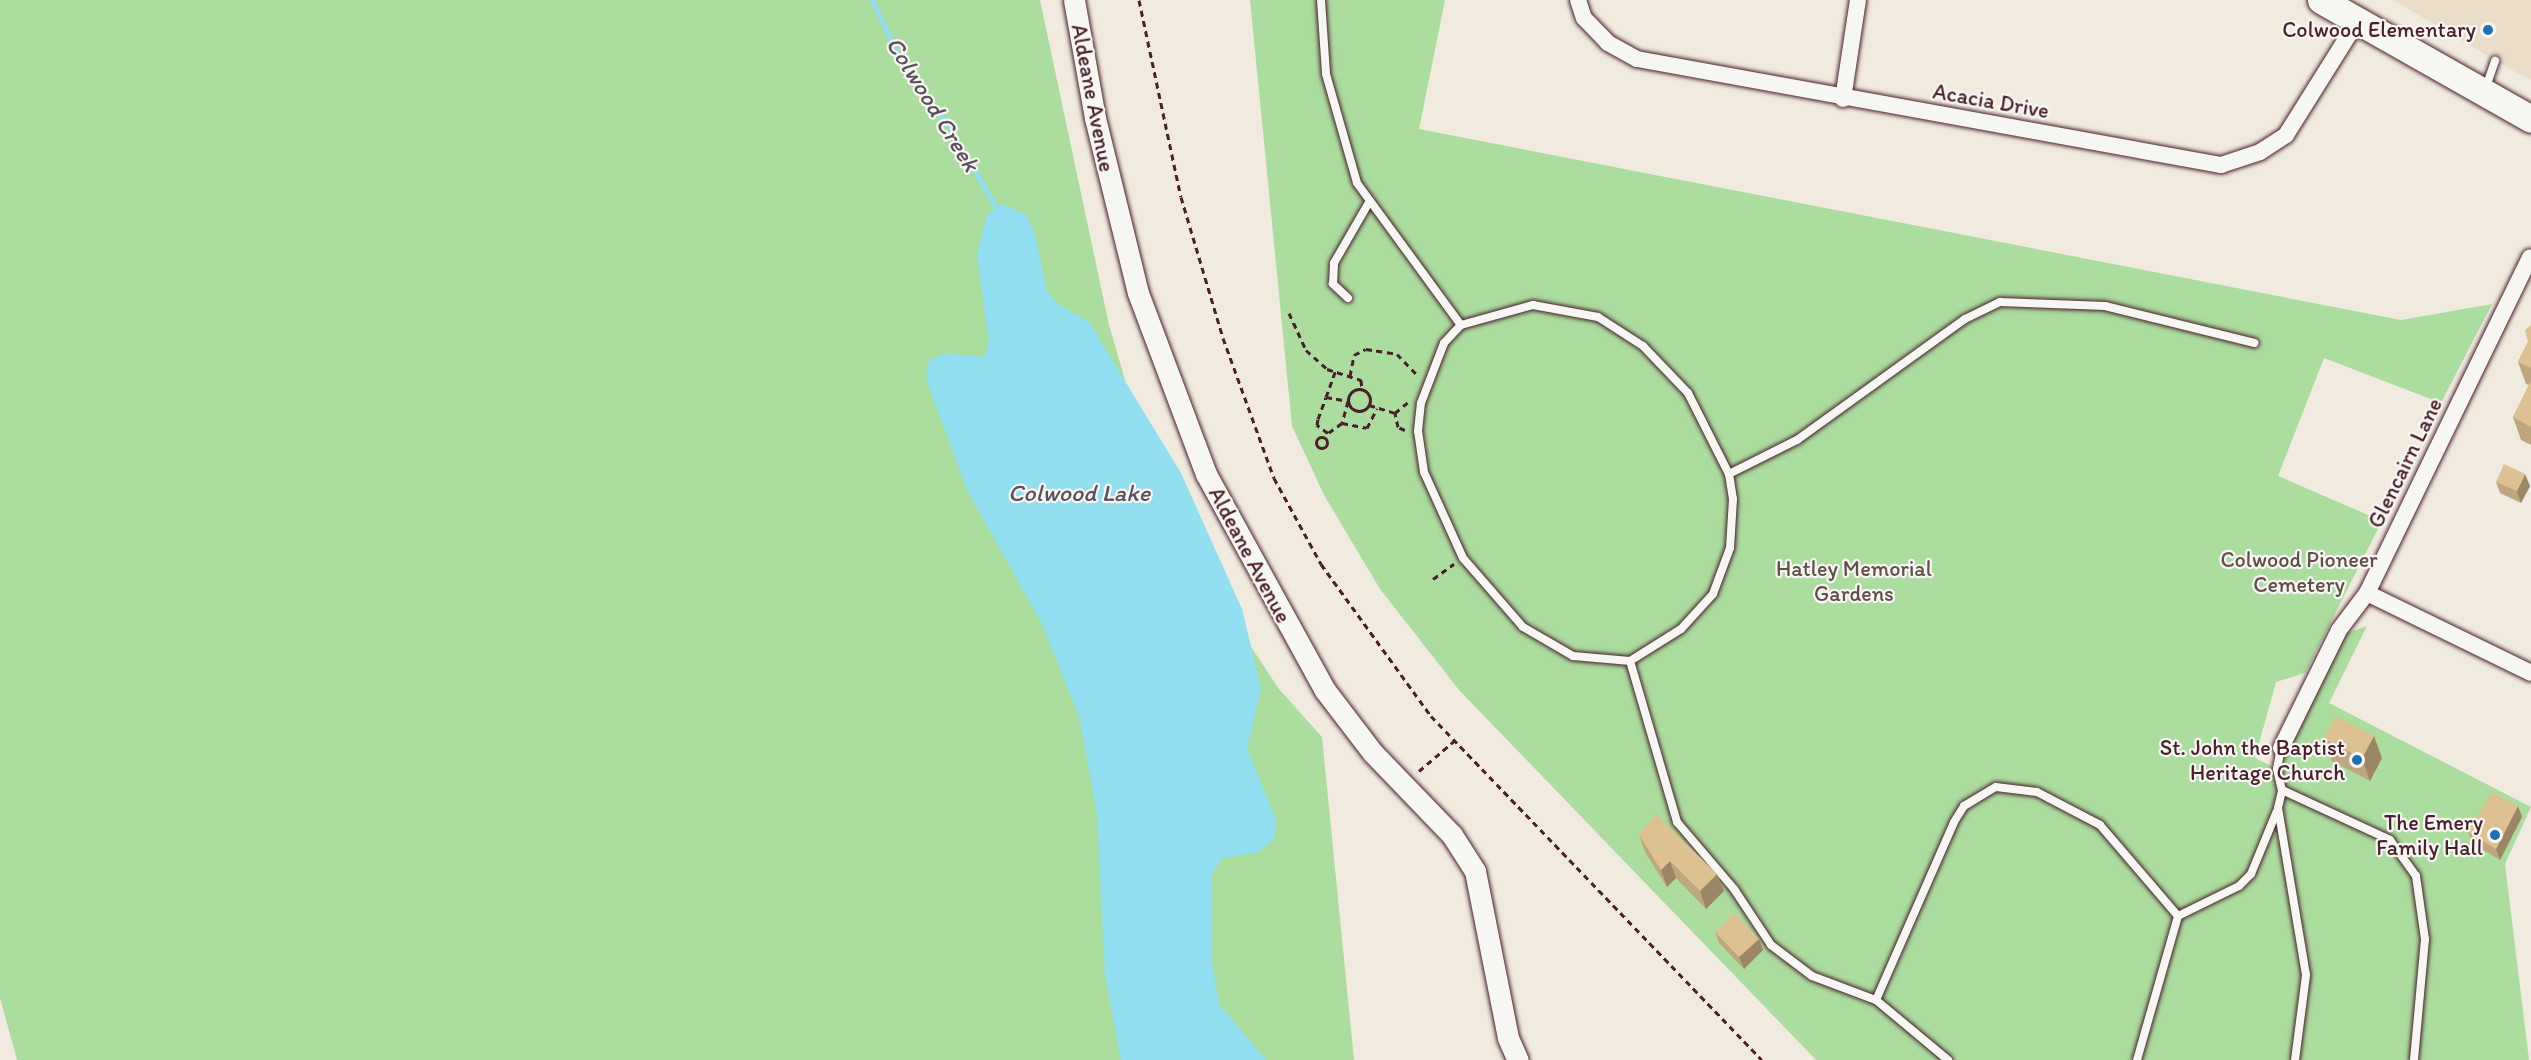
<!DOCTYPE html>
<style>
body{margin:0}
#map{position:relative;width:2531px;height:1060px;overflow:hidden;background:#f1ebdf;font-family:Itim,sans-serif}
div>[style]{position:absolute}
.built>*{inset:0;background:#ebdec8}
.green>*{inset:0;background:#abdd9e}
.water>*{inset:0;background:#91dff1}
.stream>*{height:5px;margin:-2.5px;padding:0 2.5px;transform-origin:2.5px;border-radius:2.5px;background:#91dff1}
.path>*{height:3px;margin-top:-1.5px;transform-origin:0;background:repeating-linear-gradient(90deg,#4a1f2b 0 6px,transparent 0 10.5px)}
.path>.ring{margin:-1.5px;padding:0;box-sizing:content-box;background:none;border:3px solid #4a1f2b;border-radius:50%}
.roads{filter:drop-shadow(0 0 2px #4a1f2b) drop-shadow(0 0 2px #4a1f2b)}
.service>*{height:8px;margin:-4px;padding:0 4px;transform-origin:4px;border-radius:4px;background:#f6f6f2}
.minor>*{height:16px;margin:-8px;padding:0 8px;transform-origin:8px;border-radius:8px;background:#f6f6f2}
.tertiary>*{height:21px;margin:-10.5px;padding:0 10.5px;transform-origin:10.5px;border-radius:10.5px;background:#f6f6f2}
.primary>*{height:27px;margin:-13.5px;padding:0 13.5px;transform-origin:13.5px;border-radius:13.5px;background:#f6f6f2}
.wall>*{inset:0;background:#bea67e}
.shaded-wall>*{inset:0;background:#9b8766}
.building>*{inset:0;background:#ddc192}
.dots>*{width:16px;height:16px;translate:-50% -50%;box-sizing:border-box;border:3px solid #f6f6f2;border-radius:50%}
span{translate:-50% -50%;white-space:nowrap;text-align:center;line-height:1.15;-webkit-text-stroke:4.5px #f6f6f2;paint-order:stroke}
.poi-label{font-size:22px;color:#4a1f2b}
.right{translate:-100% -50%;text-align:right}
.street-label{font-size:22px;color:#4a1f2b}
.park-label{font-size:22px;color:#624e48}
.water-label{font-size:24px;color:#5c4f5c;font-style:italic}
</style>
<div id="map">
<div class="built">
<div style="clip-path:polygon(2393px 0,2531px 0,2531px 80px,2510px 69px)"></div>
</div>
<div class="green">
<div style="clip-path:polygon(0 0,1040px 0,1109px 325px,1139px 428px,1226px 609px,1279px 689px,1322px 737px,1354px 1060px,17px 1060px,0 998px)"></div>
<div style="clip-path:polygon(1250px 0,1445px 0,1419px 129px,2401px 320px,2492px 304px,2441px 403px,2324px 358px,2278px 476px,2382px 521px,2305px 673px,2276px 682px,2255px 758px,2275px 768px,2344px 634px,2367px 626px,2329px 703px,2531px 807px,2505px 864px,2529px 1060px,1816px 1060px,1459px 690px,1380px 589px,1324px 495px,1292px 426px)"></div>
</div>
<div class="water">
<div style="clip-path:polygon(1003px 204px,1025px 214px,1035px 234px,1047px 291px,1058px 304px,1089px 322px,1181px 473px,1242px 609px,1261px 688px,1247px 749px,1276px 820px,1274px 840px,1258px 852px,1223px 858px,1212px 873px,1212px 963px,1219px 1004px,1266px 1060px,1121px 1060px,1105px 976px,1097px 814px,1079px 716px,1041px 622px,967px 490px,926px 379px,929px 361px,944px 353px,984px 357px,989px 342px,977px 255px,987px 215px)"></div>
</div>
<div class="stream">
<div style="left:872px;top:0;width:65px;rotate:64.6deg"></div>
<div style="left:900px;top:59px;width:84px;rotate:54.2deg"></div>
<div style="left:949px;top:127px;width:93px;rotate:59.6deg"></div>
</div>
<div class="path">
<div style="left:1139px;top:0;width:201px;rotate:78deg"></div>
<div style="left:1181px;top:197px;width:147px;rotate:73.4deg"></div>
<div style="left:1223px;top:338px;width:149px;rotate:70deg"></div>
<div style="left:1274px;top:478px;width:98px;rotate:61.3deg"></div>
<div style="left:1321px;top:564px;width:188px;rotate:54.1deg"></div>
<div style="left:1431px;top:716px;width:477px;rotate:46.1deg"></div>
<div style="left:1289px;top:313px;width:41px;rotate:65.3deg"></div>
<div style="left:1306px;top:350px;width:28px;rotate:42deg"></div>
<div style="left:1327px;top:369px;width:36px;rotate:18deg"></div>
<div style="left:1361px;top:380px;width:10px;rotate:84deg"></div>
<div style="left:1350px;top:376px;width:21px;rotate:-79deg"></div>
<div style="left:1354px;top:355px;width:13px;rotate:-27deg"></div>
<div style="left:1366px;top:349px;width:31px;rotate:9deg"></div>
<div style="left:1397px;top:354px;width:29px;rotate:46deg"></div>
<div class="ring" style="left:1348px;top:389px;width:19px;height:19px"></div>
<div style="left:1326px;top:397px;width:22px;rotate:10deg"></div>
<div style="left:1348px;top:401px;width:23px;rotate:105deg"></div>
<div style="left:1342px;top:423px;width:17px;rotate:144deg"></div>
<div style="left:1328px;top:433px;width:14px;rotate:-144deg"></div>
<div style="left:1317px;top:425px;width:6px;rotate:-81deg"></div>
<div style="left:1318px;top:419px;width:23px;rotate:-70deg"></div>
<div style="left:1326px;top:397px;width:27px;rotate:-70deg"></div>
<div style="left:1369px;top:405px;width:27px;rotate:17deg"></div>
<div style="left:1342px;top:423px;width:25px;rotate:11deg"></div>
<div style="left:1367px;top:428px;width:22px;rotate:-63deg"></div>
<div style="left:1405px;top:430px;width:8px;rotate:-157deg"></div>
<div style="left:1398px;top:427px;width:14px;rotate:-102deg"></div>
<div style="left:1395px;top:413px;width:17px;rotate:-40deg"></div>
<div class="ring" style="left:1316.5px;top:437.5px;width:8px;height:8px"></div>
<div style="left:1433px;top:579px;width:26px;rotate:-36deg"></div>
<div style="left:1419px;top:771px;width:46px;rotate:-40.6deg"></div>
</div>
<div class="roads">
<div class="service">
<div style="left:1321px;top:0;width:74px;rotate:86.1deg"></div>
<div style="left:1326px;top:74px;width:113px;rotate:74.1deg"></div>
<div style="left:1357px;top:183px;width:176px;rotate:53.8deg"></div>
<div style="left:2485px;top:90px;width:31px;rotate:-71deg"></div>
<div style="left:1348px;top:298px;width:21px;rotate:-137deg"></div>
<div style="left:1333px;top:284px;width:21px;rotate:-87deg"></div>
<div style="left:1334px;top:263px;width:68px;rotate:-60deg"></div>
<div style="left:1533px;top:305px;width:66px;rotate:10.5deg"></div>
<div style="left:1598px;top:317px;width:54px;rotate:32.8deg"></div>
<div style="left:1643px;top:346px;width:65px;rotate:46.2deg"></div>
<div style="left:1688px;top:393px;width:91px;rotate:63.2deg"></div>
<div style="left:1729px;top:474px;width:25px;rotate:81deg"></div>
<div style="left:1733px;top:499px;width:49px;rotate:93.5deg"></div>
<div style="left:1730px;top:548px;width:49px;rotate:110.3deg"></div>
<div style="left:1713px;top:594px;width:47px;rotate:132.4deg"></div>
<div style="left:1681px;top:629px;width:60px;rotate:147.9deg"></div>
<div style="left:1630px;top:661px;width:57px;rotate:-175deg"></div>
<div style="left:1573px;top:656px;width:58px;rotate:-149.9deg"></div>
<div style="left:1523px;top:627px;width:91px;rotate:-131deg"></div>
<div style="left:1463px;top:558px;width:94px;rotate:-114.4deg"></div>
<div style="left:1424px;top:472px;width:41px;rotate:-98.3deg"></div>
<div style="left:1418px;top:431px;width:28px;rotate:-84deg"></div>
<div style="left:1421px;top:403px;width:64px;rotate:-69deg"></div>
<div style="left:1444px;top:343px;width:25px;rotate:-47deg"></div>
<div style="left:1461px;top:325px;width:75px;rotate:-15.5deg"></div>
<div style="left:1729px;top:474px;width:76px;rotate:-26.6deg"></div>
<div style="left:1797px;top:440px;width:207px;rotate:-35.8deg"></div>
<div style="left:1965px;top:319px;width:39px;rotate:-26deg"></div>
<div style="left:2000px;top:302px;width:105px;rotate:2.2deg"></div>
<div style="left:2105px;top:306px;width:154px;rotate:13.9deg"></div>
<div style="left:1630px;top:661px;width:168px;rotate:73.7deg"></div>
<div style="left:1677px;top:822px;width:88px;rotate:49.6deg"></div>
<div style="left:1734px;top:889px;width:67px;rotate:56.5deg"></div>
<div style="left:1771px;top:945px;width:51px;rotate:37.1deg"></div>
<div style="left:1812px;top:976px;width:68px;rotate:20.6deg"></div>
<div style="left:1876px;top:1000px;width:94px;rotate:39.8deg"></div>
<div style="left:2281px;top:748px;width:21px;rotate:101deg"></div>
<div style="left:2277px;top:769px;width:22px;rotate:77deg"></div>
<div style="left:1876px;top:1000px;width:194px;rotate:-66.3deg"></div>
<div style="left:1954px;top:822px;width:19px;rotate:-58deg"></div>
<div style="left:1964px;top:806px;width:37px;rotate:-31deg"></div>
<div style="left:1996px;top:787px;width:41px;rotate:7deg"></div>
<div style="left:2037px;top:792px;width:71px;rotate:27.6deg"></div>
<div style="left:2100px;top:825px;width:120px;rotate:49.4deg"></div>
<div style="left:2137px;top:1060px;width:150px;rotate:-74.1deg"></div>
<div style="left:2178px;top:916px;width:68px;rotate:-26.2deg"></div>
<div style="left:2239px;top:886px;width:17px;rotate:-45deg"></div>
<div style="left:2251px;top:874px;width:68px;rotate:-67.6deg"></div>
<div style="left:2295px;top:1060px;width:86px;rotate:-82.6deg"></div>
<div style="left:2306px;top:975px;width:169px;rotate:-99.5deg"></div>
<div style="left:2278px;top:808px;width:18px;rotate:-77deg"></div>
<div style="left:2282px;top:790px;width:119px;rotate:24.8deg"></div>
<div style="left:2390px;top:840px;width:44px;rotate:54.2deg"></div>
<div style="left:2416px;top:876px;width:64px;rotate:81.9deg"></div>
<div style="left:2425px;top:939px;width:121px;rotate:95.2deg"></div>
</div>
<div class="minor">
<div style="left:1578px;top:0;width:19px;rotate:72deg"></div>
<div style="left:1584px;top:18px;width:35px;rotate:46deg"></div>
<div style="left:1608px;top:43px;width:33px;rotate:29deg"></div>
<div style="left:1637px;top:59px;width:594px;rotate:10.29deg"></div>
<div style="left:2221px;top:165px;width:41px;rotate:-18.4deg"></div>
<div style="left:2260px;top:152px;width:31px;rotate:-33deg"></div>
<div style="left:2286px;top:135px;width:133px;rotate:-57.9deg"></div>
<div style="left:1843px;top:99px;width:100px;rotate:-81.4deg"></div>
<div style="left:2367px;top:593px;width:182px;rotate:26deg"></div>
<div style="left:2281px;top:748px;width:131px;rotate:-63.8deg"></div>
<div style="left:2339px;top:630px;width:46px;rotate:-52.9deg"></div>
<div style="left:2367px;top:593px;width:373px;rotate:-64.1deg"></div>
</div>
<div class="tertiary">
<div style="left:1074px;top:0;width:120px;rotate:79.9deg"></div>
<div style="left:1095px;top:118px;width:180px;rotate:76.2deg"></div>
<div style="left:1138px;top:293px;width:193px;rotate:69.4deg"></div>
<div style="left:1206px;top:474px;width:245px;rotate:61.2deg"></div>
<div style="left:1324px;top:689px;width:81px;rotate:52.6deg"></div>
<div style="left:1373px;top:753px;width:114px;rotate:46.1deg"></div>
<div style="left:1452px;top:835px;width:43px;rotate:57.4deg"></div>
<div style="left:1475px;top:871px;width:170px;rotate:78.8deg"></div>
<div style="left:1508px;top:1038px;width:24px;rotate:66deg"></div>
</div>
<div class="primary">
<div style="left:2321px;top:0;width:241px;rotate:29.5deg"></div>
</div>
</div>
<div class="wall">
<div style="clip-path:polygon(2531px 325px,2531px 445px,2521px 440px,2513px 417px,2529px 385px,2526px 384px,2518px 362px,2528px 342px)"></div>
<div style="clip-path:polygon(2496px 482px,2530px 486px,2521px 503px,2500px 493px)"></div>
<div style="clip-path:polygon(2324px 739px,2382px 758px,2370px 781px,2332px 761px)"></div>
<div style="clip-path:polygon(2518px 806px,2522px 817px,2500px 860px,2472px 843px,2468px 832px)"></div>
<div style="clip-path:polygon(1639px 835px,1717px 874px,1724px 891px,1706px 909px,1676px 878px,1667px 887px,1645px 852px)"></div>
<div style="clip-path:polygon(1715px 932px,1759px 939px,1763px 950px,1744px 969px,1719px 943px)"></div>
</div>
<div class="shaded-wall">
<div style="clip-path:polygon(2525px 474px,2530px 486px,2521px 503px,2517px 491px)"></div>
<div style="clip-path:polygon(2374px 736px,2382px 758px,2370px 781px,2362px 758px)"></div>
<div style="clip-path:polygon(2518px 806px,2522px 817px,2500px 860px,2496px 849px)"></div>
<div style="clip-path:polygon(1670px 861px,1676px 878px,1667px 887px,1661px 870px)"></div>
<div style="clip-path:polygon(1717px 874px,1724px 891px,1706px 909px,1700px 891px)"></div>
<div style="clip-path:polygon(1759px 939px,1763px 950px,1744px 969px,1739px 957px)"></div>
</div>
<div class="building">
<div style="clip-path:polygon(2531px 325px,2531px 368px,2518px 362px,2528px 342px,2525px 330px)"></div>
<div style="clip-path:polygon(2531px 381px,2531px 427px,2513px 417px)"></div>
<div style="clip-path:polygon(2504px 464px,2525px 474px,2517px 491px,2496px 482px)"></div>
<div style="clip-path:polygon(2336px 716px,2374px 736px,2362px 758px,2324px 739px)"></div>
<div style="clip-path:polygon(2492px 792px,2518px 806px,2496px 849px,2468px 832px)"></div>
<div style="clip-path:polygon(1656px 814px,1717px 874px,1700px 891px,1670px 861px,1661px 870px,1639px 835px)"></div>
<div style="clip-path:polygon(1734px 913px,1759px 939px,1739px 957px,1715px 932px)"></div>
</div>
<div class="dots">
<div style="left:2488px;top:30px;background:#1f6fb2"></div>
<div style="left:2357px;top:760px;background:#1f6fb2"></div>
<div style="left:2495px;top:835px;background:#1f6fb2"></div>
</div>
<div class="poi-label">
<span class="right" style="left:2476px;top:30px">Colwood Elementary</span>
<span class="right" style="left:2345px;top:760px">St. John the Baptist<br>Heritage Church</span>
<span class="right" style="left:2483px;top:835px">The Emery<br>Family Hall</span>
</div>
<div class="street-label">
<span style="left:1093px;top:98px;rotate:79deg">Aldeane Avenue</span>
<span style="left:1991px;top:101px;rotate:10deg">Acacia Drive</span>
<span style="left:2405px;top:463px;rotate:-64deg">Glencairn Lane</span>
<span style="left:1250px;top:555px;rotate:62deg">Aldeane Avenue</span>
</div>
<div class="park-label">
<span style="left:2299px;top:572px">Colwood Pioneer<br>Cemetery</span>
<span style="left:1854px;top:581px">Hatley Memorial<br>Gardens</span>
</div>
<div class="water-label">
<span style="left:933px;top:104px;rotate:58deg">Colwood Creek</span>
<span style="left:1079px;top:493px">Colwood Lake</span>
</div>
</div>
